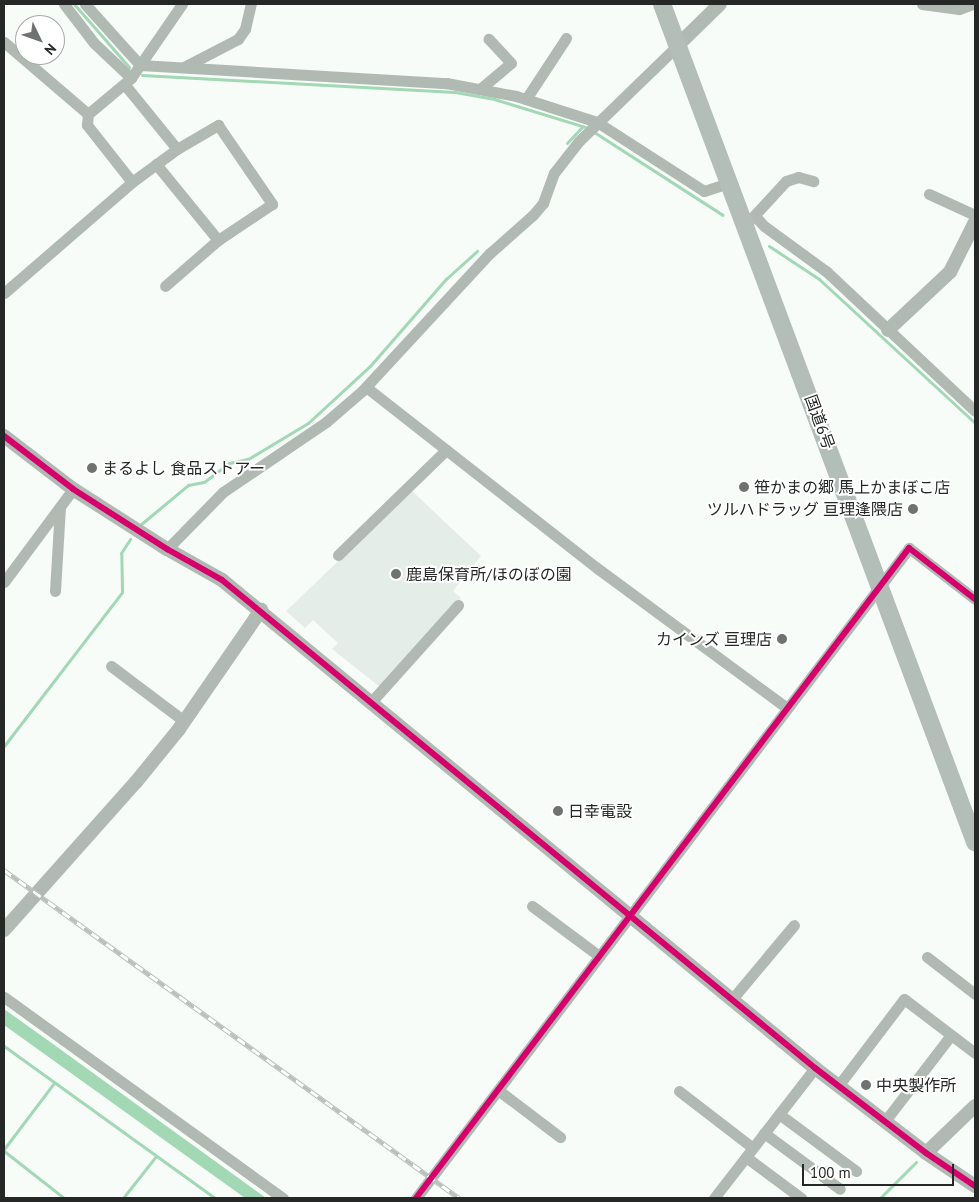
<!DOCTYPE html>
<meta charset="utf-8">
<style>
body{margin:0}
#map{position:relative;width:979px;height:1202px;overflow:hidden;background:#f7fcf9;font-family:"PT Sans","Noto Sans JP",sans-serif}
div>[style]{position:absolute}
.built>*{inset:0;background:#e4ede7}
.water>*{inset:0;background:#a2d8b4}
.stream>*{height:3px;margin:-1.5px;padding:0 1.5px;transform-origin:1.5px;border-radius:1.5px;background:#a2d8b4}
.minor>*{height:11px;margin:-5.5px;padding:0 5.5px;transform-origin:5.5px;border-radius:5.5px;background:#b0bab3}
.tertiary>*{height:14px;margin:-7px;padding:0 7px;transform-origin:7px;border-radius:7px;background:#b0bab3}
.trunk>*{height:18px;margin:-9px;padding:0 9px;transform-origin:9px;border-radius:9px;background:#b4beb8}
.rail>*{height:5px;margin-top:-2.5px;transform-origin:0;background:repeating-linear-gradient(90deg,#fff 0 9px,#b9c0bb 0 18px);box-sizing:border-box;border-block:1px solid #b9c0bb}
.cycleway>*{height:6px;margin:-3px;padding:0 3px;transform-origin:3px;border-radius:3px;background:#d6006c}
.dots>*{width:14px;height:14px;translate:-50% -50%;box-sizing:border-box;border:2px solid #fff;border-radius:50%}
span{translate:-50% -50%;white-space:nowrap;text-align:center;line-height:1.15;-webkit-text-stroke:4px #fff;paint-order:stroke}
.street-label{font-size:16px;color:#252826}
.poi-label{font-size:16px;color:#252826}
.left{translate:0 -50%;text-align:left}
.right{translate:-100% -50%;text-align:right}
.frame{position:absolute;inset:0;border:5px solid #252826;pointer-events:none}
.north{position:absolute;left:15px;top:15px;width:50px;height:50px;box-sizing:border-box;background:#fff;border:1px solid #a8a9a8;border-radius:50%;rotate:132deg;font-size:14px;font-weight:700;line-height:20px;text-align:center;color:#252826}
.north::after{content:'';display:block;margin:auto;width:18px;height:22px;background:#6e7270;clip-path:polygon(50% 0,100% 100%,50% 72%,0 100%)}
.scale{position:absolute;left:802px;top:1164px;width:152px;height:22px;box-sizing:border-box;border:2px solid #252826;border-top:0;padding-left:6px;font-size:15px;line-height:18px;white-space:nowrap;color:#252826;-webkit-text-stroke:4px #fff;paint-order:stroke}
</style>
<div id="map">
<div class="built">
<div style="clip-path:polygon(412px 491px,481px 556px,453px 591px,461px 598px,380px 687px,332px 649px,338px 643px,313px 620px,305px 628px,286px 611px)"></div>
</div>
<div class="water">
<div style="clip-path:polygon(4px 1009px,53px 1044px,266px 1198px,245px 1198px,4px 1025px)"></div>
</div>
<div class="stream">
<div style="left:74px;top:4px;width:84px;rotate:48.9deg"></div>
<div style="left:142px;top:75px;width:313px;rotate:3.1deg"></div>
<div style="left:455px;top:92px;width:40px;rotate:10deg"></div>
<div style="left:494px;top:99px;width:95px;rotate:17.1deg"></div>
<div style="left:594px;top:132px;width:153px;rotate:32.8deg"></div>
<div style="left:567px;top:143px;width:23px;rotate:-47deg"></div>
<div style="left:769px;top:246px;width:60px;rotate:33.4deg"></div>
<div style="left:819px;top:279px;width:212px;rotate:42.7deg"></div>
<div style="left:140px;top:525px;width:62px;rotate:-39.8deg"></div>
<div style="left:188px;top:485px;width:16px;rotate:-11deg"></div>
<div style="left:204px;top:482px;width:31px;rotate:-37deg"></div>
<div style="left:229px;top:463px;width:19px;rotate:-12deg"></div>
<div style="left:248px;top:459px;width:70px;rotate:-31deg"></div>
<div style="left:308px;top:423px;width:84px;rotate:-42.6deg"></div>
<div style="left:370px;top:366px;width:116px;rotate:-48.9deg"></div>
<div style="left:446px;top:279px;width:42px;rotate:-42.1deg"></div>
<div style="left:4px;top:746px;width:194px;rotate:-52.5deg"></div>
<div style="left:122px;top:592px;width:39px;rotate:-91deg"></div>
<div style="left:121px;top:553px;width:17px;rotate:-57deg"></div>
<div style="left:4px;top:1046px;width:260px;rotate:35.8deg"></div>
<div style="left:4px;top:1149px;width:83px;rotate:-52.9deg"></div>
<div style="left:4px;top:1151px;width:76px;rotate:38.1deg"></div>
<div style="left:123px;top:1198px;width:53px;rotate:-51.8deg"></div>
<div style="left:880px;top:1198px;width:51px;rotate:-45deg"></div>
</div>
<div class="minor">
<div style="left:64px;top:4px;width:49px;rotate:52.4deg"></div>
<div style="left:94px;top:43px;width:51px;rotate:43.4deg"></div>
<div style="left:85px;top:4px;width:82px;rotate:48deg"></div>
<div style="left:140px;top:65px;width:307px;rotate:3.4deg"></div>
<div style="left:446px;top:83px;width:71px;rotate:10.5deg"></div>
<div style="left:516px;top:96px;width:85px;rotate:17.8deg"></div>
<div style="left:597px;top:122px;width:127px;rotate:32.8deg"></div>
<div style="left:704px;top:191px;width:26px;rotate:-18deg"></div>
<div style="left:922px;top:4px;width:37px;rotate:8deg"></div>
<div style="left:959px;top:9px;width:15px;rotate:-20deg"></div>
<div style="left:4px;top:42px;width:111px;rotate:40.6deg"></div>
<div style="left:184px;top:67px;width:61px;rotate:-27.4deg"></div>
<div style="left:238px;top:39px;width:12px;rotate:-55deg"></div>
<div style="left:245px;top:29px;width:26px;rotate:-77deg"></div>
<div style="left:125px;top:85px;width:82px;rotate:50.9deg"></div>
<div style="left:177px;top:149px;width:48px;rotate:-30.3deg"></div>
<div style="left:218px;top:125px;width:96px;rotate:55.6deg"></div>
<div style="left:272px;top:204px;width:65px;rotate:146.3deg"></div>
<div style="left:218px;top:240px;width:70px;rotate:139deg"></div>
<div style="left:480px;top:89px;width:40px;rotate:-40deg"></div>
<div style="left:511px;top:63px;width:33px;rotate:-133deg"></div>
<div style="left:526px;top:99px;width:73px;rotate:-56.7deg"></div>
<div style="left:156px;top:164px;width:98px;rotate:50.8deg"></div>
<div style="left:132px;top:182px;width:56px;rotate:-36.3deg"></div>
<div style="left:929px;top:194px;width:51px;rotate:24.5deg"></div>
<div style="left:755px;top:216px;width:13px;rotate:48deg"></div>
<div style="left:764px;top:226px;width:78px;rotate:36.1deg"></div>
<div style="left:827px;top:272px;width:203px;rotate:43.2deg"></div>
<div style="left:750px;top:220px;width:53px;rotate:-47.3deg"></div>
<div style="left:786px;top:181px;width:13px;rotate:-18deg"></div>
<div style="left:798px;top:177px;width:16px;rotate:15deg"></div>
<div style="left:4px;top:293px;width:169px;rotate:-40.9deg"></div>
<div style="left:132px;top:182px;width:73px;rotate:-128.3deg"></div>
<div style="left:87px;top:125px;width:11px;rotate:-85deg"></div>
<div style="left:88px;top:114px;width:56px;rotate:-39.9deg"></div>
<div style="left:131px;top:78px;width:90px;rotate:-55.4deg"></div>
<div style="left:366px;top:387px;width:293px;rotate:38.1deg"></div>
<div style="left:597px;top:568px;width:236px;rotate:36.4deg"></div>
<div style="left:167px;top:549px;width:80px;rotate:-45.5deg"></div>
<div style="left:223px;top:492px;width:125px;rotate:-34.2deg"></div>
<div style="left:326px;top:422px;width:48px;rotate:-40.7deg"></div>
<div style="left:362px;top:391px;width:188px;rotate:-47.2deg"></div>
<div style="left:490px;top:253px;width:57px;rotate:-41.5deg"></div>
<div style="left:533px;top:215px;width:16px;rotate:-50deg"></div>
<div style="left:543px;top:203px;width:32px;rotate:-70deg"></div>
<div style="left:554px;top:173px;width:41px;rotate:-52deg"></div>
<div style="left:579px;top:141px;width:139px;rotate:-44.1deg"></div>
<div style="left:338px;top:555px;width:151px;rotate:-44.2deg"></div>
<div style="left:4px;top:582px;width:116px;rotate:-53.4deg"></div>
<div style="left:55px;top:591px;width:84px;rotate:-86.6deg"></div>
<div style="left:111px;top:666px;width:91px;rotate:37deg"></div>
<div style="left:372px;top:701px;width:129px;rotate:-48.1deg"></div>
<div style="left:532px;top:906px;width:84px;rotate:36.7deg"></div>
<div style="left:927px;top:957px;width:61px;rotate:37.6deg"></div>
<div style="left:4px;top:997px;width:344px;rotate:35.8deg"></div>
<div style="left:733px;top:998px;width:95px;rotate:-50.1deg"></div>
<div style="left:838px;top:1086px;width:109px;rotate:-52.8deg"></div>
<div style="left:904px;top:999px;width:89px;rotate:37.3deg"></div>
<div style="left:498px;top:1090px;width:78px;rotate:37.2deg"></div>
<div style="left:679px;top:1091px;width:93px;rotate:37.6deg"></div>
<div style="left:779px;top:1114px;width:96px;rotate:36.5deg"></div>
<div style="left:885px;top:1121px;width:108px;rotate:-52.5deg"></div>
<div style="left:764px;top:1133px;width:94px;rotate:36.4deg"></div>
<div style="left:746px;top:1157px;width:69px;rotate:36.7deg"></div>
<div style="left:416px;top:1198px;width:816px;rotate:-52.82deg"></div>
<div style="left:909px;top:548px;width:83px;rotate:37.7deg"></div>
<div style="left:714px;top:1198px;width:165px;rotate:-52.2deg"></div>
</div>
<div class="tertiary">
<div style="left:679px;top:44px;width:57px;rotate:-44.3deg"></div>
<div style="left:888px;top:330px;width:85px;rotate:-43.1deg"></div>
<div style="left:950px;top:272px;width:56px;rotate:-63.4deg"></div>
<div style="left:4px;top:436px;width:87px;rotate:37.5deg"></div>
<div style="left:73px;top:489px;width:112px;rotate:32.6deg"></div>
<div style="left:167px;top:549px;width:63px;rotate:29.4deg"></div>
<div style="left:222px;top:580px;width:768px;rotate:39.45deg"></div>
<div style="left:815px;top:1068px;width:140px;rotate:37.4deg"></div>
<div style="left:926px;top:1153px;width:59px;rotate:34deg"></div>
<div style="left:4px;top:930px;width:198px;rotate:-48.3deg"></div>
<div style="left:136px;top:782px;width:68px;rotate:-50.9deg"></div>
<div style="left:179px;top:729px;width:145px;rotate:-55.4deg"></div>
<div style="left:926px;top:1153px;width:68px;rotate:-43.8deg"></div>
</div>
<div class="trunk">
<div style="left:662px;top:4px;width:895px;rotate:69.52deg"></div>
</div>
<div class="rail">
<div style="left:4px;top:870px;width:561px;rotate:35.79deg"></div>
</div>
<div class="cycleway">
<div style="left:4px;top:436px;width:87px;rotate:37.5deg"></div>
<div style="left:73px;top:489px;width:112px;rotate:32.6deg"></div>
<div style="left:167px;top:549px;width:63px;rotate:29.4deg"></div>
<div style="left:222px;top:580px;width:768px;rotate:39.45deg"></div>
<div style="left:815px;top:1068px;width:140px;rotate:37.4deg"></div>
<div style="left:926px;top:1153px;width:59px;rotate:34deg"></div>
<div style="left:416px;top:1198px;width:816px;rotate:-52.82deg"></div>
<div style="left:909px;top:548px;width:83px;rotate:37.7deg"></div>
</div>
<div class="dots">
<div style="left:92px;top:468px;background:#6e7270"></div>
<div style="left:744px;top:487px;background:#6e7270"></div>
<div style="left:913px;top:509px;background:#6e7270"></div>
<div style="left:396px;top:574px;background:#6e7270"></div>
<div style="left:782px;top:639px;background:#6e7270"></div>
<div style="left:558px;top:811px;background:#6e7270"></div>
<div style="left:866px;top:1085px;background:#6e7270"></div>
</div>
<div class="street-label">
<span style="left:820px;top:422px;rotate:70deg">国道6号</span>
</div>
<div class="poi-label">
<span class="left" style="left:102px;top:468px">まるよし 食品ストアー</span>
<span class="left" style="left:754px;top:487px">笹かまの郷 馬上かまぼこ店</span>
<span class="right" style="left:903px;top:509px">ツルハドラッグ 亘理逢隈店</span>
<span class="left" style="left:406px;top:574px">鹿島保育所/ほのぼの園</span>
<span class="right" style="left:772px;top:639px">カインズ 亘理店</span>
<span class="left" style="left:568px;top:811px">日幸電設</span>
<span class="left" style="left:876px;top:1085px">中央製作所</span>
</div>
<div class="frame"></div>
<div class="north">N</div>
<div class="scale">100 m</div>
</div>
